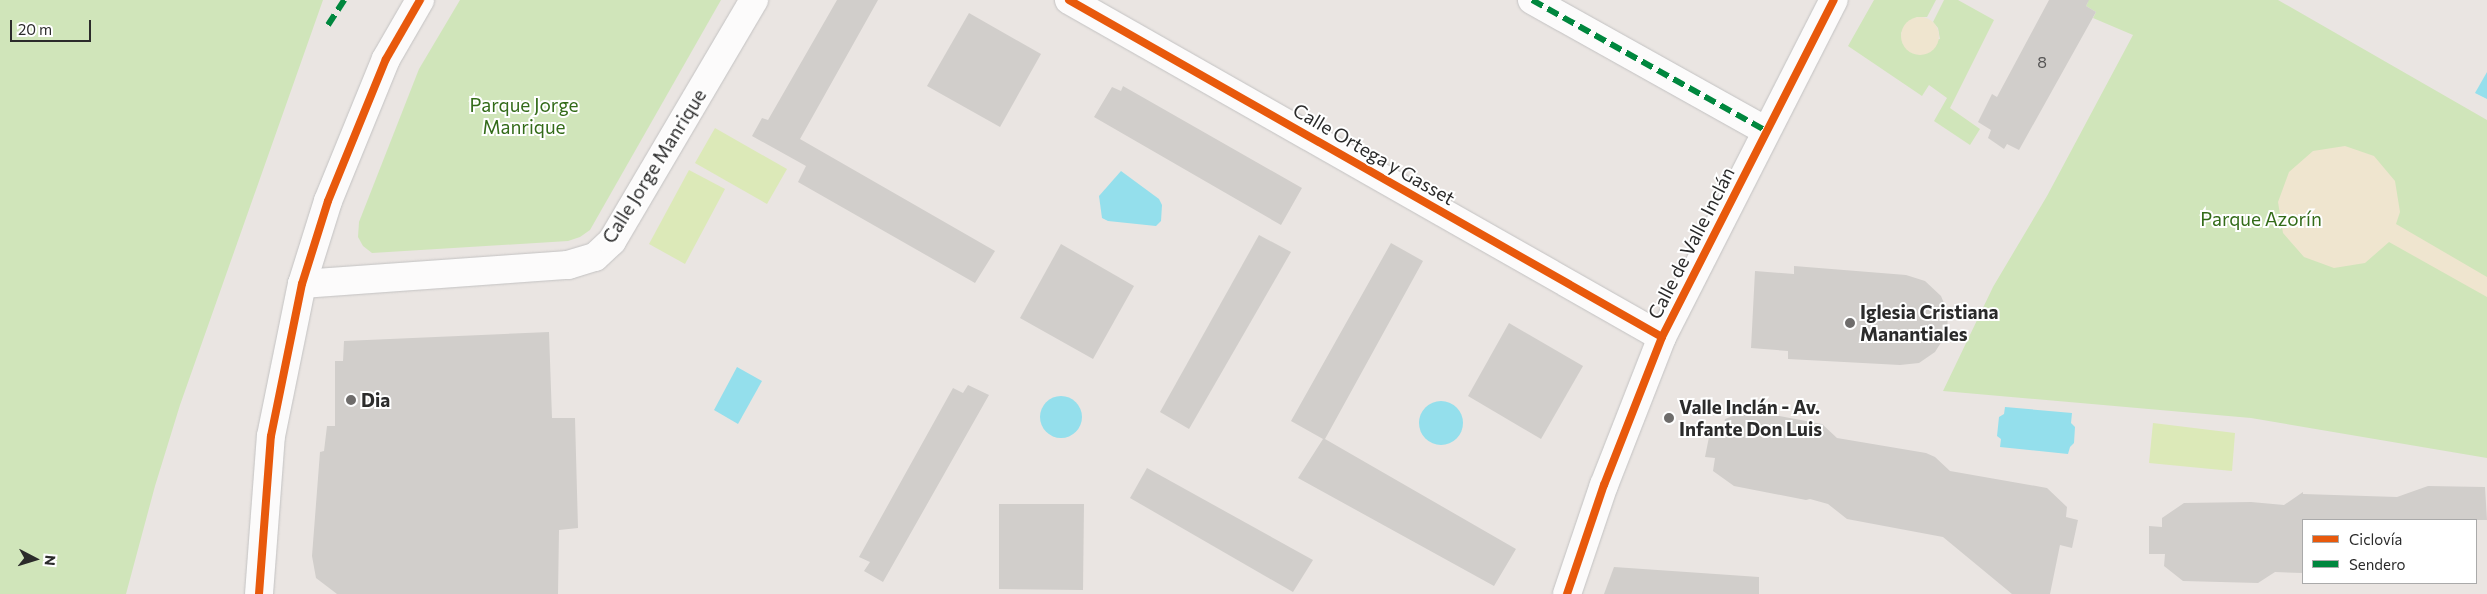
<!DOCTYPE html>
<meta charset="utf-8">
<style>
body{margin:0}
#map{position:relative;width:2487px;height:594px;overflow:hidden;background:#eae5e2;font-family:Commissioner,sans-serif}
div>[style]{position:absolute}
.green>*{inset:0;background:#d0e5ba}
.sand>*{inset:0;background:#efe5cf}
.round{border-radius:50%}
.pitch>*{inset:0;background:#dce9b8}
.water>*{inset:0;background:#94dfec}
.building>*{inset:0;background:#d1cecb}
.roads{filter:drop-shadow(0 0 1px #c3c2c2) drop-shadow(0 0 1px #c3c2c2)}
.minor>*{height:28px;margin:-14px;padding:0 14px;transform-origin:14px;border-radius:14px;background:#fcfbfb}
.quiet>*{height:6px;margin-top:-3px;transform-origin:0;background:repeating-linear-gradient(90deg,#00873e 0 12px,transparent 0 18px)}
.cycleway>*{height:8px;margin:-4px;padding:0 4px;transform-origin:4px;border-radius:4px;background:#e8590c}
.dots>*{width:14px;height:14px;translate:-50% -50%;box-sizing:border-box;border:2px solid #fff;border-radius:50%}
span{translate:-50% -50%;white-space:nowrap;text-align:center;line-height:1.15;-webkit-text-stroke:4px #fff;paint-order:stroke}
.number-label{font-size:16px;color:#555454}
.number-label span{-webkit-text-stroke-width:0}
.park-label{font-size:19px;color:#336b19}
.street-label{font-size:19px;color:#2b2b2b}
.poi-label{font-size:19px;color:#2b2b2b;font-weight:700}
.left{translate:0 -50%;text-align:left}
.legend{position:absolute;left:2302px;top:519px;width:175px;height:65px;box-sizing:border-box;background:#fff;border:1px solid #aaa;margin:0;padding:6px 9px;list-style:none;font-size:15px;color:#2b2b2b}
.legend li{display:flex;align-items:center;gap:10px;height:25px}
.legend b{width:25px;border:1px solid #aaa}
.north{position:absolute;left:10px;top:534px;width:50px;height:50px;-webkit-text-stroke:4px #fff;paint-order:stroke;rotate:95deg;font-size:14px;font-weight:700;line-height:20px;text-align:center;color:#2b2b2b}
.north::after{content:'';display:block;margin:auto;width:18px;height:22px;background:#2b2b2b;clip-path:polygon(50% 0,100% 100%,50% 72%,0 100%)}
.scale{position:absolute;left:10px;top:20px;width:81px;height:22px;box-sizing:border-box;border:2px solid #2b2b2b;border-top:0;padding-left:6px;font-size:15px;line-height:18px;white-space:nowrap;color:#2b2b2b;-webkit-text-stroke:4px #fff;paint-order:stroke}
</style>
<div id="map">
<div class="green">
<div style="clip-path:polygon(0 0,323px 0,180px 405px,155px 486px,126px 594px,0 594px)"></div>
<div style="clip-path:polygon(460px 0,721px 0,590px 230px,580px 237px,568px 241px,372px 253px,363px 246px,358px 237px,359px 222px,419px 69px)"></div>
<div style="clip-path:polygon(1874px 0,1936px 0,1927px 17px,1917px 17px,1901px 33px,1903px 44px,1940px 39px,1938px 28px,1933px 22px,1944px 0,1958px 0,1994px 20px,1950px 108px,1980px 129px,1970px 145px,1934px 121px,1947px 98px,1929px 85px,1922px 96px,1848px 46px)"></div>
<div style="clip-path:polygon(2085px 0,2278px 0,2487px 120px,2487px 458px,2251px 418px,1943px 391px,1993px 287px,2047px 196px,2133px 35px,2093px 18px,2096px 12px,2086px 6px,2088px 2px)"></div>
</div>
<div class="sand">
<div class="round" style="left:1901px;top:17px;width:38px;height:38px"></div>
<div style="clip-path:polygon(2345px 146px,2374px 156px,2395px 181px,2400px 212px,2396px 224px,2487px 277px,2487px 297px,2389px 242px,2365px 263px,2334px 268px,2304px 257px,2283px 233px,2278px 202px,2289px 172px,2313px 151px)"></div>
</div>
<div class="pitch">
<div style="clip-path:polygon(715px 128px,787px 169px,767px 204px,695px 163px)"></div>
<div style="clip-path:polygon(689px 170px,725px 189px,685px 264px,649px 244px)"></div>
<div style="clip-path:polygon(2153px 423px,2235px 433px,2232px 471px,2149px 463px)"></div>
</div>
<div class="water">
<div style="clip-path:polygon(2487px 72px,2487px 99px,2475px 93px)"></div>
<div style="clip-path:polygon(1121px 171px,1159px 199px,1162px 205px,1161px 221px,1156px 226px,1108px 221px,1102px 218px,1099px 196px)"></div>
<div style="clip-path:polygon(737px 367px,762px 381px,738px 424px,714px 410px)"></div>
<div class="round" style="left:1040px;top:396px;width:42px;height:42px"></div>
<div class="round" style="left:1419px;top:401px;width:44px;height:44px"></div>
<div style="clip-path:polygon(2005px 407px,2072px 413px,2071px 423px,2075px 427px,2074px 443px,2070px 447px,2068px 454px,2000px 447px,2001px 439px,1997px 436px,1999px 417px,2004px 414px)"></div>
</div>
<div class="building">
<div style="clip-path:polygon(837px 0,878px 0,800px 139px,995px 251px,975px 283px,798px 182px,806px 166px,752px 136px,762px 118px,768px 120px)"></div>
<div style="clip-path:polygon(2049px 0,2089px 0,2086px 6px,2096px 12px,2019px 150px,2007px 144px,2004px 149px,1988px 138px,1991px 130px,1978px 122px,1992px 94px,1997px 97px)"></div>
<div style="clip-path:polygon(969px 13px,1041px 54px,1000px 127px,927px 86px)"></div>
<div style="clip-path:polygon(1123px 86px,1302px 188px,1281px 225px,1094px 117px,1112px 87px,1121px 91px)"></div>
<div style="clip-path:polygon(1259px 235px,1291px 252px,1189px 429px,1160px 412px)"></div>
<div style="clip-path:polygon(1391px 243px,1423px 261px,1325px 439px,1516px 549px,1494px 586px,1298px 478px,1323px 439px,1291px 421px)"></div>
<div style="clip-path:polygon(1061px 244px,1134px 286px,1093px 359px,1020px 318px)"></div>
<div style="clip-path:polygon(1794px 266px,1906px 275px,1925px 281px,1941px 296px,1948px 313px,1947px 333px,1935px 352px,1919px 363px,1900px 365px,1788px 359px,1788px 351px,1751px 348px,1755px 271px,1794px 274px)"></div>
<div style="clip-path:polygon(1509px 323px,1583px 366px,1541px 439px,1468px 396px)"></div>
<div style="clip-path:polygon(549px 332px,552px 418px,575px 418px,578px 528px,559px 530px,558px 594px,337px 594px,316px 578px,312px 556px,320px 452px,324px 451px,327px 426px,335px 426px,335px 361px,343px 361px,344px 341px)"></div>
<div style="clip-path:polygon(968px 385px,989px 395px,883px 582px,864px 571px,870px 562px,859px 557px,953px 388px,963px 393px)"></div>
<div style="clip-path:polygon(1748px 410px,1822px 424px,1837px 438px,1926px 453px,1935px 457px,1950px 471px,2047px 488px,2067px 507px,2066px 517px,2078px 520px,2072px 548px,2060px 545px,2050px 594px,2012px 594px,1943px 537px,1847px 519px,1828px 504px,1810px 499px,1806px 500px,1734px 486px,1713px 471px,1715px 458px,1705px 457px,1711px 427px,1722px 430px,1725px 419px)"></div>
<div style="clip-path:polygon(1147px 468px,1313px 560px,1293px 592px,1130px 498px)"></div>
<div style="clip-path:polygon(2428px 486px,2485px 487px,2487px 520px,2303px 520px,2303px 573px,2275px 572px,2258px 583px,2183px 581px,2164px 566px,2165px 554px,2149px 554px,2149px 526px,2162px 527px,2162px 518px,2184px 503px,2251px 502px,2284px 505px,2303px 492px,2303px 494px,2397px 497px)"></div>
<div style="clip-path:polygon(999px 504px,1084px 504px,1083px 590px,999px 589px)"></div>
<div style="clip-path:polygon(1614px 567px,1759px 577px,1759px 594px,1604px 594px)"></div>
</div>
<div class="roads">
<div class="minor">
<div style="left:1069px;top:0;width:682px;rotate:29.61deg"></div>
<div style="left:1532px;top:0;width:268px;rotate:29.2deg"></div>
<div style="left:302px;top:284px;width:267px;rotate:-4.1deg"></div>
<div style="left:568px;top:265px;width:28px;rotate:-17deg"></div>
<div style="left:595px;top:257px;width:23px;rotate:-43deg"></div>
<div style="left:612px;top:241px;width:280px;rotate:-59.5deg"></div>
<div style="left:259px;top:594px;width:158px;rotate:-85.7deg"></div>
<div style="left:271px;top:436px;width:155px;rotate:-78.5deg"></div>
<div style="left:302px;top:284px;width:87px;rotate:-72.6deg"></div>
<div style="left:328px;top:201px;width:153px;rotate:-67.8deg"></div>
<div style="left:386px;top:59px;width:68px;rotate:-60deg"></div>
<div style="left:1567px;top:594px;width:115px;rotate:-71.3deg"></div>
<div style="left:1604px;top:485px;width:159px;rotate:-68.6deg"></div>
<div style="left:1662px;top:337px;width:378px;rotate:-63deg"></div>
</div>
</div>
<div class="quiet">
<div style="left:1532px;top:0;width:268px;rotate:29.2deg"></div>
<div style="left:328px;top:25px;width:30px;rotate:-57deg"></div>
</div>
<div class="cycleway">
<div style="left:1069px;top:0;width:682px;rotate:29.61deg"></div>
<div style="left:259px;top:594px;width:158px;rotate:-85.7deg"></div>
<div style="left:271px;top:436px;width:155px;rotate:-78.5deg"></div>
<div style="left:302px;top:284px;width:87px;rotate:-72.6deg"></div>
<div style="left:328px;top:201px;width:153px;rotate:-67.8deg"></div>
<div style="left:386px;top:59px;width:68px;rotate:-60deg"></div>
<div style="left:1567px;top:594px;width:115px;rotate:-71.3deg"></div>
<div style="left:1604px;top:485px;width:159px;rotate:-68.6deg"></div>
<div style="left:1662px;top:337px;width:378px;rotate:-63deg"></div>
</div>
<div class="dots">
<div style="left:1850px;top:323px;background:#6e6c6b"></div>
<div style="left:351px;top:400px;background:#6e6c6b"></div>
<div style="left:1669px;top:418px;background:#6e6c6b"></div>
</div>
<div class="number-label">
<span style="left:2042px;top:62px">8</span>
</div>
<div class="park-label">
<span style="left:524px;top:116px">Parque Jorge<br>Manrique</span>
<span style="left:2261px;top:219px">Parque Azorín</span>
</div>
<div class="street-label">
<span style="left:1374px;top:154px;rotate:30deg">Calle Ortega y Gasset</span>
<span style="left:654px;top:166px;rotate:-58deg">Calle Jorge Manrique</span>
<span style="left:1691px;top:243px;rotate:-63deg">Calle de Valle Inclán</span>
</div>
<div class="poi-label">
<span class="left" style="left:1860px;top:323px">Iglesia Cristiana<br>Manantiales</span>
<span class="left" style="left:361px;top:400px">Dia</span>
<span class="left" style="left:1679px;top:418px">Valle Inclán - Av.<br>Infante Don Luis</span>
</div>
<ul class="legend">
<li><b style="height:6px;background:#e8590c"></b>Ciclovía</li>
<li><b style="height:6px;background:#00873e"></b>Sendero</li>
</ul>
<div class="north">N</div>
<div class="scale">20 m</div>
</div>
